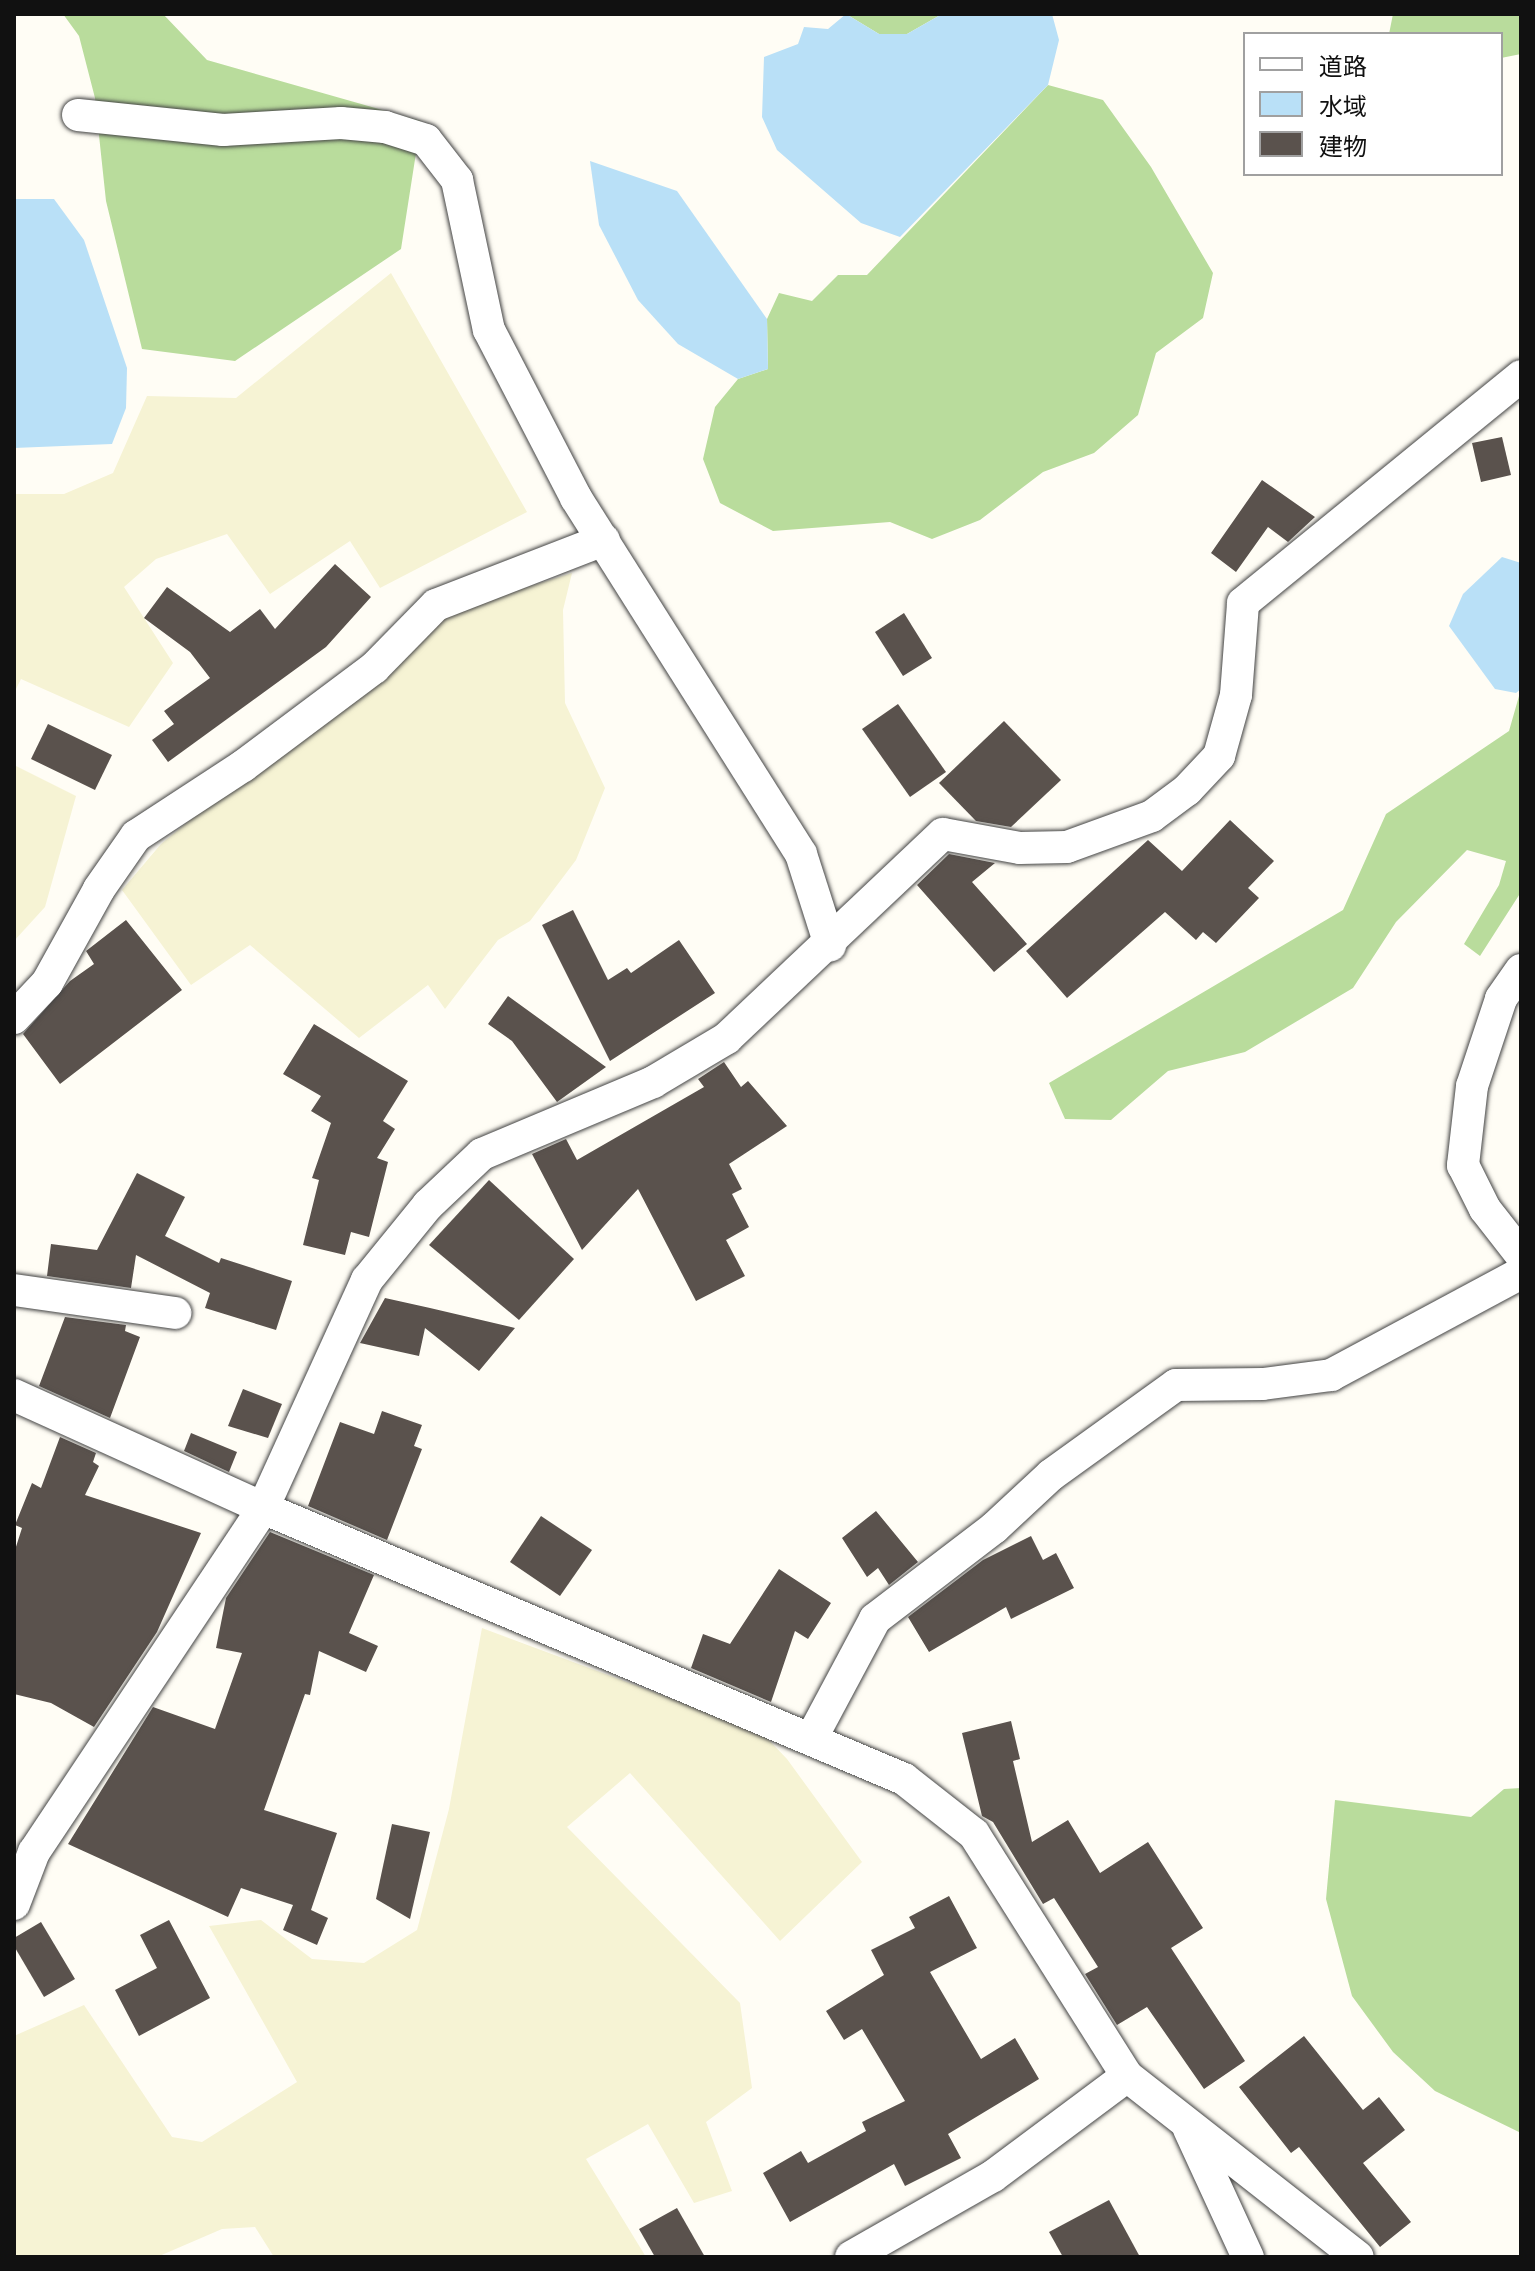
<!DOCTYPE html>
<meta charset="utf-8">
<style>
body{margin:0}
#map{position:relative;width:1535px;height:2271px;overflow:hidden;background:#fffdf5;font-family:Georgia,"Noto Sans JP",serif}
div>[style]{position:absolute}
.farmland>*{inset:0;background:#f6f3d4}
.forest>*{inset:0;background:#b9dc9c}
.water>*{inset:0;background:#b9e0f7}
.building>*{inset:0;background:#5a524d}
.roads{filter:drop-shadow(0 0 2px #444) drop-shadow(0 0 2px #444)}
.minor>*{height:32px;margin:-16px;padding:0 16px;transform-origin:16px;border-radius:16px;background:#fff}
span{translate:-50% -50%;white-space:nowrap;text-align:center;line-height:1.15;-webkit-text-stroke:8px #fff;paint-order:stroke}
.frame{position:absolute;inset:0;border:16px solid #111;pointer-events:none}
.legend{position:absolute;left:1243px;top:32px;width:260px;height:144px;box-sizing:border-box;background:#fff;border:2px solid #a0a0a0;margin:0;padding:10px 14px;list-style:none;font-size:24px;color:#111}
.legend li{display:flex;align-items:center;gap:16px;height:40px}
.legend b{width:40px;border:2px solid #a0a0a0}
</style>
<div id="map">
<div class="farmland">
<div style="clip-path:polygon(391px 273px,527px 512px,380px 588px,350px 541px,270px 594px,227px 534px,156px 559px,124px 587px,173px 663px,129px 727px,21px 679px,14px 693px,14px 494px,64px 494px,113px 473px,147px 396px,236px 398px)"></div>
<div style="clip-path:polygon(572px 573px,563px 610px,565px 703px,605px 788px,576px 860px,530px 921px,498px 940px,445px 1009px,428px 985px,359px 1038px,250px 945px,191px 985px,122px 890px,161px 844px,441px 614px)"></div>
<div style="clip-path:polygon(14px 765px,76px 796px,45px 907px,14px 941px)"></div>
<div style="clip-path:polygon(482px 1628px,761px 1732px,787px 1759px,862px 1862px,780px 1941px,630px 1773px,567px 1827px,740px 2003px,752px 2088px,706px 2122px,732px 2191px,694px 2203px,648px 2124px,586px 2159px,646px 2257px,274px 2257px,255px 2227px,222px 2229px,157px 2257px,14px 2257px,14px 2036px,84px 2005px,172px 2137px,202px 2142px,297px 2082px,209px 1926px,261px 1920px,312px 1959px,364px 1963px,417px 1930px,449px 1809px)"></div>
</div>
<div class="forest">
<div style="clip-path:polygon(63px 14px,163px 14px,207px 60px,421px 121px,401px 249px,235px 361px,142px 349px,106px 201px,95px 98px,79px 36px)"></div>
<div style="clip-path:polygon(846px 14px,942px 14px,907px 34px,879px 34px)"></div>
<div style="clip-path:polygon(1393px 14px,1521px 14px,1521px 54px,1501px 58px,1501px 34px,1389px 34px)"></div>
<div style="clip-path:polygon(1048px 85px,1103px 100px,1151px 167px,1213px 273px,1203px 318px,1156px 353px,1138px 415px,1094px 453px,1043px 472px,980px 520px,932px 539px,890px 522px,773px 531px,720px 503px,703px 459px,715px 407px,738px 379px,768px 369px,767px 319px,779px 293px,812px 301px,838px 275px,867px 275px)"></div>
<div style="clip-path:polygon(1521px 689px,1521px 892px,1480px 956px,1464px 944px,1499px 885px,1506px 861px,1467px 850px,1396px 922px,1353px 988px,1245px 1052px,1168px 1071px,1111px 1120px,1065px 1119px,1049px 1083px,1343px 910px,1386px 814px,1509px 731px)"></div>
<div style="clip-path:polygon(1521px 1788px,1521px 2133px,1435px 2091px,1393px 2052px,1352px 1996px,1326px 1899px,1335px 1800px,1471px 1817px,1504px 1789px)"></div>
</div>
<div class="water">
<div style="clip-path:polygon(846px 14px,879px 34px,907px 34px,942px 14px,1052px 14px,1059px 40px,1048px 85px,900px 237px,861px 223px,777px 150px,762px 117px,764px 57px,798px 44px,804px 27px,828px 29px)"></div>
<div style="clip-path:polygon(590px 161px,677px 191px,767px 319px,768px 369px,738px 379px,678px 344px,638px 300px,599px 225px)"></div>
<div style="clip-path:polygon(14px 199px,54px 199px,84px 240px,127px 368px,126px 408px,112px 444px,14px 448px)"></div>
<div style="clip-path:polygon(1502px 557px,1521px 563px,1521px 689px,1516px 693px,1495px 689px,1449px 626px,1463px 594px)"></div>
</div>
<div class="building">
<div style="clip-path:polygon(1502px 437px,1511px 475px,1481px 482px,1472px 443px)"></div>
<div style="clip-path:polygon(1262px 480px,1315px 517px,1288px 542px,1268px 527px,1236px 572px,1211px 553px)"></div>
<div style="clip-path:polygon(335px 564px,371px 597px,326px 647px,168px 762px,152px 740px,174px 724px,164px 711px,210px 678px,190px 652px,144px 618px,167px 587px,230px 632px,260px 609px,275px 629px)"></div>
<div style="clip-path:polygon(904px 613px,932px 658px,903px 676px,875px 632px)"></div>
<div style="clip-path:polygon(898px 704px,946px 772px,910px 797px,862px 729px)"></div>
<div style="clip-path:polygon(1004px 721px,1061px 780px,1011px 827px,976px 821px,939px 783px)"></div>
<div style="clip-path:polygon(48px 724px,112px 755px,95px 790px,31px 759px)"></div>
<div style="clip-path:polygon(1230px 820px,1274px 861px,1248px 888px,1259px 898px,1216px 943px,1203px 932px,1196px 940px,1165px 912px,1067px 998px,1026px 951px,1148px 840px,1182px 871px)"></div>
<div style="clip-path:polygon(949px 854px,995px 863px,972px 882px,1027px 944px,994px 972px,917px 885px)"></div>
<div style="clip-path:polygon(573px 910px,608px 980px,627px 968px,631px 973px,679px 940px,715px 993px,610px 1061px,542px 925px)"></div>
<div style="clip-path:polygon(126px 920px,182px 990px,60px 1084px,23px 1034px,70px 981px,94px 964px,86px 951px)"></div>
<div style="clip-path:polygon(508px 996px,606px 1067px,557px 1102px,512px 1041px,488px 1024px)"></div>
<div style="clip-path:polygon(314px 1024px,408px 1081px,383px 1121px,395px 1129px,377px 1158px,388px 1162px,369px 1237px,351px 1232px,345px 1255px,303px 1245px,319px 1180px,312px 1178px,331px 1123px,311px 1111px,321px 1096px,283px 1074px)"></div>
<div style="clip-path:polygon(724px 1062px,741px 1087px,748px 1081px,787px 1126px,729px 1164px,742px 1189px,732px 1194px,749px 1227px,726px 1240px,745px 1276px,696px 1301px,638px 1189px,582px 1250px,532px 1154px,566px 1139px,577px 1160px,704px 1087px,698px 1079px)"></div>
<div style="clip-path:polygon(137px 1173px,185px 1197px,165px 1236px,219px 1263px,221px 1258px,292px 1281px,276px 1330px,205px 1308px,210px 1293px,136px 1255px,131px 1288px,47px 1276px,51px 1244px,97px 1250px)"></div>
<div style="clip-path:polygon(489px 1180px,574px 1259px,519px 1320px,429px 1245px)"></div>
<div style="clip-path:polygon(385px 1298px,430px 1308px,515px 1328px,479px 1371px,425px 1328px,419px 1356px,360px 1343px)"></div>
<div style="clip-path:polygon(65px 1317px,126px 1325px,125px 1331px,140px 1337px,110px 1418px,39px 1386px)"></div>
<div style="clip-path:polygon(243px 1389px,282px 1404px,268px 1438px,228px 1426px)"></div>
<div style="clip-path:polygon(382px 1411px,422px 1425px,414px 1446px,422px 1449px,387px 1540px,308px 1506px,340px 1422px,374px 1434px)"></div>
<div style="clip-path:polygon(191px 1433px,237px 1452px,229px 1472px,184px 1451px)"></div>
<div style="clip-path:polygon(60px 1437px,96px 1453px,93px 1462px,99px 1466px,85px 1495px,201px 1533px,157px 1632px,94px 1727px,51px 1703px,14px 1694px,14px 1553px,22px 1528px,15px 1525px,32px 1483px,41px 1488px)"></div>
<div style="clip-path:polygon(876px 1511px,918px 1562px,889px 1585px,878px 1568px,867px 1577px,842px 1538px)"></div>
<div style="clip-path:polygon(541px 1516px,592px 1550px,560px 1596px,510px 1562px)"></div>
<div style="clip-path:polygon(270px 1532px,374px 1575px,349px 1633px,378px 1646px,366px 1672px,319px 1651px,310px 1695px,305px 1694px,264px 1810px,337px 1833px,311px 1910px,328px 1918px,317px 1945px,283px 1930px,293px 1905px,241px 1888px,228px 1917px,68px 1844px,153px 1707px,215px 1729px,242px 1653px,216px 1648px,226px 1598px)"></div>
<div style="clip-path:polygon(1031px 1536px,1043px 1560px,1056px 1553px,1074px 1588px,1011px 1619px,1006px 1607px,929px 1652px,908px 1617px,983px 1560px)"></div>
<div style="clip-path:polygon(779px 1569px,831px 1603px,808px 1639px,795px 1631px,771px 1702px,691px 1668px,703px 1634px,730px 1644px)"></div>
<div style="clip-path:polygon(1011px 1721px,1020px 1759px,1013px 1761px,1032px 1842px,1068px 1820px,1100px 1873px,1148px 1842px,1203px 1928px,1171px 1948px,1245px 2061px,1204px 2089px,1147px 2007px,1117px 2025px,1085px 1974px,1098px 1967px,1054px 1898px,1043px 1904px,993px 1822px,982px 1816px,962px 1733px)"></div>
<div style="clip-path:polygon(392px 1824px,430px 1832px,410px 1919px,376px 1899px)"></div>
<div style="clip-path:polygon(949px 1896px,977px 1948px,930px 1972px,981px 2059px,1015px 2038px,1039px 2079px,948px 2134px,961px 2158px,905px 2186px,894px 2164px,790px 2222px,763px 2173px,801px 2151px,808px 2163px,866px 2131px,862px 2122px,905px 2101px,862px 2029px,844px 2040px,826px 2011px,884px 1975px,871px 1950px,915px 1928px,909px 1917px)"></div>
<div style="clip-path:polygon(169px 1920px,210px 1998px,139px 2036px,115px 1990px,157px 1968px,140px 1935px)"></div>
<div style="clip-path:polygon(41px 1922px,75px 1979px,44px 1997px,14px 1946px,14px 1938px)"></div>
<div style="clip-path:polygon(1304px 2036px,1363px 2110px,1379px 2097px,1405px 2130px,1363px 2163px,1411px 2222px,1380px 2247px,1299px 2147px,1291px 2153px,1239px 2087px)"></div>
<div style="clip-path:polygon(1109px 2200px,1140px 2257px,1063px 2257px,1049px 2232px)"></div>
<div style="clip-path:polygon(677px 2208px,705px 2257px,655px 2257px,639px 2229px)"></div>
</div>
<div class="roads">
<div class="minor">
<div style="left:78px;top:115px;width:146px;rotate:5.9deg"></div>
<div style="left:223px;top:130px;width:118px;rotate:-3.4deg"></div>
<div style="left:341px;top:123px;width:44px;rotate:5.2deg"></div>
<div style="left:385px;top:127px;width:43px;rotate:17.6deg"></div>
<div style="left:426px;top:140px;width:51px;rotate:52.2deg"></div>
<div style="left:457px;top:180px;width:153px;rotate:78deg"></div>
<div style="left:489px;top:330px;width:189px;rotate:62.6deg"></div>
<div style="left:576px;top:498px;width:421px;rotate:57.7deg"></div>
<div style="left:801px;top:854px;width:96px;rotate:72.3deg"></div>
<div style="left:1521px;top:970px;width:35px;rotate:125deg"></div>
<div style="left:1501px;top:999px;width:92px;rotate:108.4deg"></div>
<div style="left:1472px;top:1086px;width:80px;rotate:96.5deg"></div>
<div style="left:1463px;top:1165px;width:49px;rotate:63.4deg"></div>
<div style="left:1485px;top:1209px;width:58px;rotate:52deg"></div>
<div style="left:14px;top:1018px;width:48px;rotate:-46.7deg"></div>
<div style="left:47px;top:983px;width:107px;rotate:-61deg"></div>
<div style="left:99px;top:889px;width:65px;rotate:-55.1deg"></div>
<div style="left:136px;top:836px;width:128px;rotate:-33.2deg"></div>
<div style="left:243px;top:766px;width:164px;rotate:-36.8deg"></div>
<div style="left:374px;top:668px;width:88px;rotate:-45.5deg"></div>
<div style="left:436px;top:605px;width:180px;rotate:-21.2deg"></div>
<div style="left:14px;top:1290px;width:163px;rotate:8.1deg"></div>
<div style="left:14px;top:1395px;width:273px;rotate:24.4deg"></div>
<div style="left:263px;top:1508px;width:696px;rotate:22.92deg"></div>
<div style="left:904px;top:1779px;width:89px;rotate:38.2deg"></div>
<div style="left:974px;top:1834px;width:286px;rotate:57.7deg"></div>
<div style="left:1127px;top:2076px;width:293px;rotate:38.1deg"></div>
<div style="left:811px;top:1739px;width:136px;rotate:-61.9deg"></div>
<div style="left:875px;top:1619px;width:150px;rotate:-37.4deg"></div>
<div style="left:994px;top:1528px;width:78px;rotate:-42.9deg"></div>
<div style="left:1051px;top:1475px;width:154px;rotate:-35.8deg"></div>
<div style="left:1176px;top:1385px;width:87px;rotate:-0.7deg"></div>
<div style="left:1263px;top:1384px;width:69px;rotate:-7.5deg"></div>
<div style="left:1331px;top:1375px;width:216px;rotate:-28.2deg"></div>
<div style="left:14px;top:1904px;width:56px;rotate:-69deg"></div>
<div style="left:34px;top:1852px;width:413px;rotate:-56.3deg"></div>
<div style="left:263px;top:1508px;width:251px;rotate:-65.5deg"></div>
<div style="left:367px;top:1280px;width:97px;rotate:-50.9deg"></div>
<div style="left:428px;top:1205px;width:74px;rotate:-43.4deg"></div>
<div style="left:482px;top:1154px;width:186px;rotate:-22.8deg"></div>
<div style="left:653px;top:1082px;width:86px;rotate:-30.7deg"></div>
<div style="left:727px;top:1038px;width:297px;rotate:-43.4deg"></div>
<div style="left:943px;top:834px;width:78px;rotate:10.3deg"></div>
<div style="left:1020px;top:848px;width:47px;rotate:-1.2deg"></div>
<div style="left:1067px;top:847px;width:90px;rotate:-20deg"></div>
<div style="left:1152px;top:816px;width:44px;rotate:-36.6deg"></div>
<div style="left:1187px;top:790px;width:47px;rotate:-46.7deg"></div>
<div style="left:1219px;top:756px;width:63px;rotate:-74.4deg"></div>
<div style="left:1236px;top:695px;width:92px;rotate:-85.6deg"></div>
<div style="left:1243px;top:603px;width:359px;rotate:-39.2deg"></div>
<div style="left:1189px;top:2129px;width:141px;rotate:65.3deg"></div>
<div style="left:851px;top:2257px;width:163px;rotate:-29.7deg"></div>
<div style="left:993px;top:2176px;width:167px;rotate:-36.7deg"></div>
</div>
</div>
<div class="frame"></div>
<ul class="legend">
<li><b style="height:10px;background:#fff"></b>道路</li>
<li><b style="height:22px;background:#b9e0f7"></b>水域</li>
<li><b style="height:22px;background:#5a524d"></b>建物</li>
</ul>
</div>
